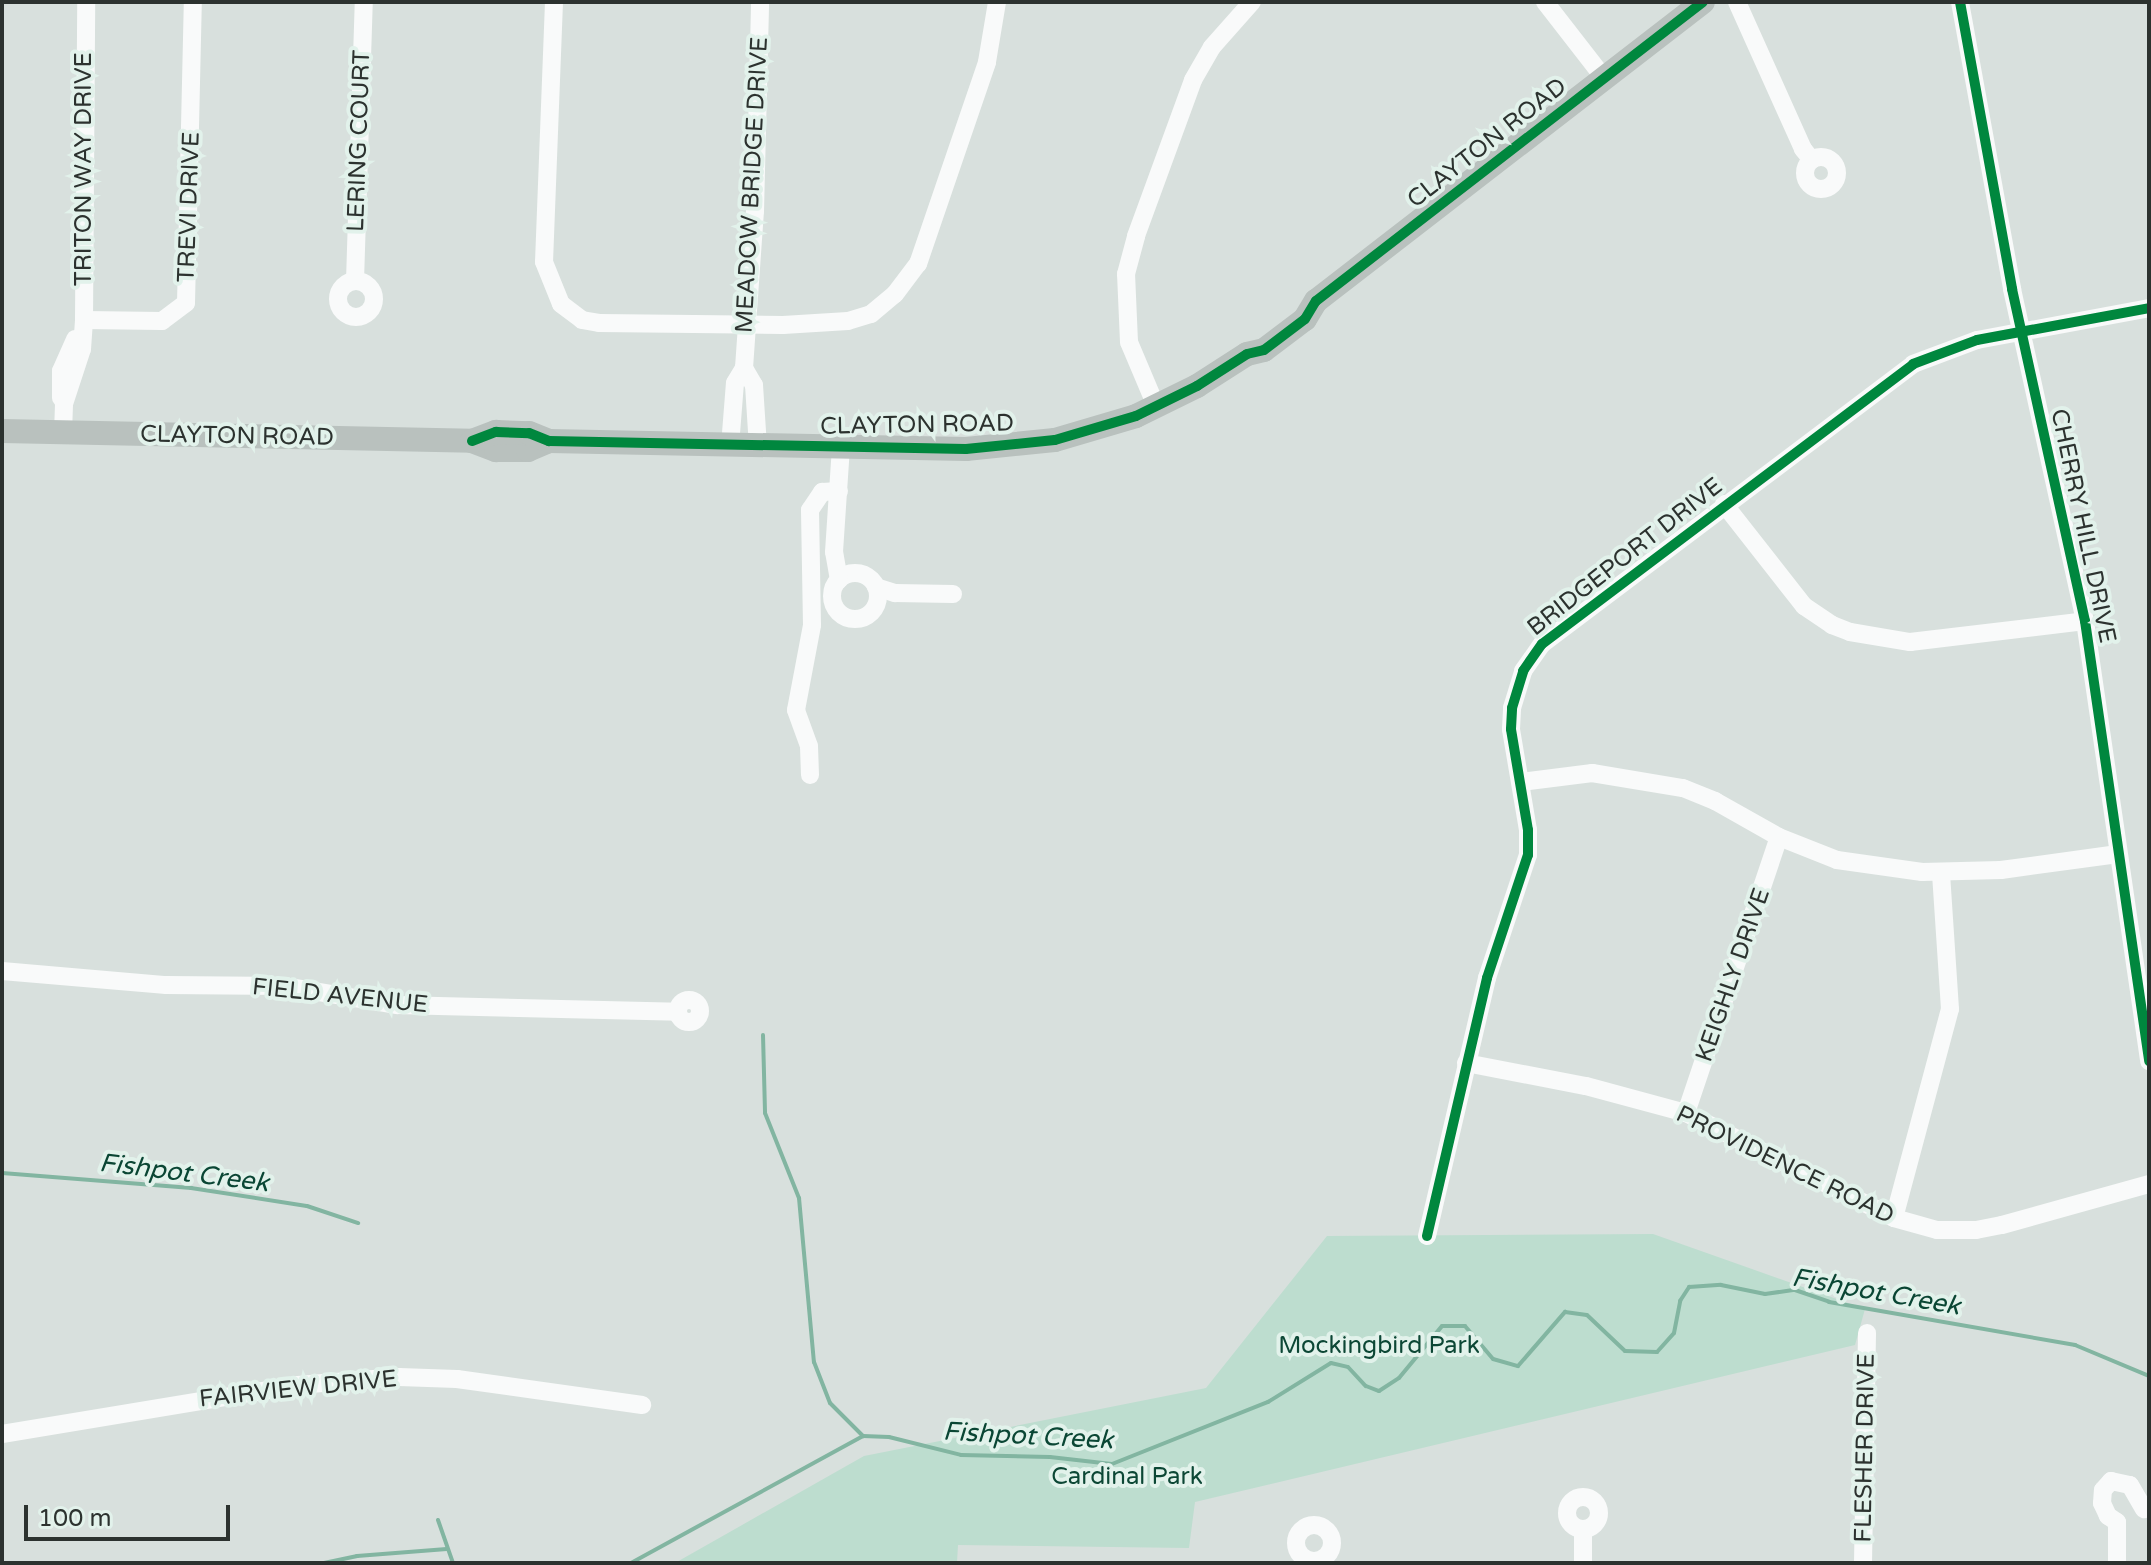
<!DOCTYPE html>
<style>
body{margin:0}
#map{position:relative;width:2151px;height:1565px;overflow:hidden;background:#d8e0dd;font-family:"Varela Round",sans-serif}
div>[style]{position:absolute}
.green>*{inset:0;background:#bdddcf}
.stream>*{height:4px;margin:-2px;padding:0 2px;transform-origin:2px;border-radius:2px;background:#82b5a1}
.minor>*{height:18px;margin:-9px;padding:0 9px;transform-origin:9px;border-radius:9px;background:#f9fafa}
.minor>.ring{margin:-9px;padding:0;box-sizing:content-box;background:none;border:18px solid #f9fafa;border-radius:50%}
.major>*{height:24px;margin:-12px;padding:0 12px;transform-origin:12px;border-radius:12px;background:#b9c1be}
.cycleway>*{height:10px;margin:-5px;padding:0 5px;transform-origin:5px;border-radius:5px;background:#00873e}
span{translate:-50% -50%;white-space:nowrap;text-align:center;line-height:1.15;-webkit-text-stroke:8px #e2f2eb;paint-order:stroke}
.street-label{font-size:24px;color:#2c322f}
.park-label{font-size:24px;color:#0c4735}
.water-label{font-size:26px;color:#0a4634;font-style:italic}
.frame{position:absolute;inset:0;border:4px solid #2c322f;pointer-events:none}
.scale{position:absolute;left:24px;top:1505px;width:206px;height:36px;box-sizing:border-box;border:4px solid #2c322f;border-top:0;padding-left:10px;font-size:24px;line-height:28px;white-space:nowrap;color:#2c322f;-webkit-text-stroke:6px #e2f2eb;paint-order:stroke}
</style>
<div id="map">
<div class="green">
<div style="clip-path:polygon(1653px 1234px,1865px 1309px,1855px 1345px,1195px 1502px,1189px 1548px,958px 1545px,957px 1563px,675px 1563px,864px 1456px,1206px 1388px,1327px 1236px)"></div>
</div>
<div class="stream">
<div style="left:763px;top:1035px;width:78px;rotate:88.5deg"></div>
<div style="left:765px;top:1113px;width:92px;rotate:68.2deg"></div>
<div style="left:799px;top:1198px;width:165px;rotate:84.8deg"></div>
<div style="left:814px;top:1362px;width:44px;rotate:68.7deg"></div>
<div style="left:830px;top:1403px;width:47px;rotate:45deg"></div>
<div style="left:2px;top:1173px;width:190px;rotate:4.5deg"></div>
<div style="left:191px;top:1188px;width:117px;rotate:8.8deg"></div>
<div style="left:307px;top:1206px;width:54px;rotate:18.4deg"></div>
<div style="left:438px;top:1520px;width:46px;rotate:70.8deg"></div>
<div style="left:324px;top:1563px;width:34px;rotate:-12deg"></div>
<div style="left:357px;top:1556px;width:90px;rotate:-4.4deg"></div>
<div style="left:631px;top:1563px;width:264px;rotate:-28.7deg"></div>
<div style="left:863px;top:1436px;width:26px;rotate:2deg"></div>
<div style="left:889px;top:1437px;width:74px;rotate:14deg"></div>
<div style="left:961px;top:1455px;width:89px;rotate:1.3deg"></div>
<div style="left:1050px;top:1457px;width:62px;rotate:6.4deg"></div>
<div style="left:1112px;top:1464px;width:168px;rotate:-21.7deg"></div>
<div style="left:1268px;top:1402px;width:74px;rotate:-31.8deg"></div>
<div style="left:1331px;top:1363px;width:17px;rotate:13deg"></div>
<div style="left:1348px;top:1367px;width:26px;rotate:47deg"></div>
<div style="left:1366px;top:1386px;width:14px;rotate:21deg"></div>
<div style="left:1379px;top:1391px;width:24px;rotate:-33deg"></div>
<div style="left:1399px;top:1378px;width:67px;rotate:-50.4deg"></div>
<div style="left:1442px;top:1326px;width:23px"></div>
<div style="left:1465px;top:1326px;width:43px;rotate:49.7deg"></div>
<div style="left:1493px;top:1359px;width:26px;rotate:16deg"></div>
<div style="left:1518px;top:1366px;width:72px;rotate:-49deg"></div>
<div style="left:1565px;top:1312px;width:22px;rotate:8deg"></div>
<div style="left:1587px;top:1315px;width:52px;rotate:43.5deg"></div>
<div style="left:1625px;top:1351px;width:32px;rotate:2deg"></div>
<div style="left:1657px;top:1352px;width:25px;rotate:-48deg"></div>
<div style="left:1674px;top:1333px;width:33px;rotate:-79deg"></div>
<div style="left:1680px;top:1301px;width:17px;rotate:-57deg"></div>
<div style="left:1689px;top:1287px;width:32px;rotate:-4deg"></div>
<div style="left:1721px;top:1285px;width:45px;rotate:11.6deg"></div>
<div style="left:1765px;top:1294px;width:30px;rotate:-8deg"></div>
<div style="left:1795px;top:1290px;width:36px;rotate:19deg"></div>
<div style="left:1829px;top:1302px;width:250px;rotate:9.9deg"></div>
<div style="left:2075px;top:1345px;width:80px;rotate:22.7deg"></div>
</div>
<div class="minor">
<div style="left:554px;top:2px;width:260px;rotate:92.2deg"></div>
<div style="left:544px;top:262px;width:45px;rotate:68deg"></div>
<div style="left:561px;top:304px;width:26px;rotate:37deg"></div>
<div style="left:582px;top:320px;width:17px;rotate:10deg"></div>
<div style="left:599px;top:323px;width:184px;rotate:0.6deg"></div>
<div style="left:783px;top:325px;width:65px;rotate:-3.5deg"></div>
<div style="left:848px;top:321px;width:24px;rotate:-17deg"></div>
<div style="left:871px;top:314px;width:31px;rotate:-40deg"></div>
<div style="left:895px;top:294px;width:38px;rotate:-53deg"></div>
<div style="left:918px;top:264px;width:213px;rotate:-71.1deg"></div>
<div style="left:987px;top:62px;width:61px;rotate:-80.5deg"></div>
<div style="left:1545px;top:2px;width:96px;rotate:52.2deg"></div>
<div style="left:1737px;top:2px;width:161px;rotate:65.8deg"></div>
<div style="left:1803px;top:149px;width:14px;rotate:51deg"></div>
<div style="left:1960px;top:2px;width:292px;rotate:79.7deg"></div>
<div style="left:2012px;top:289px;width:340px;rotate:77.6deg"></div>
<div style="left:2085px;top:621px;width:445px;rotate:81.7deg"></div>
<div class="ring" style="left:1805px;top:157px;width:14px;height:14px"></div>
<div style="left:355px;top:281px;width:279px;rotate:-88.2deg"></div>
<div class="ring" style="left:338px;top:281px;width:18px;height:18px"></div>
<div style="left:84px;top:320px;width:78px;rotate:0.7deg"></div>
<div style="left:162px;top:321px;width:30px;rotate:-37deg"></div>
<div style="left:186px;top:303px;width:301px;rotate:-88.7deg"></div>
<div style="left:744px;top:368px;width:20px;rotate:60deg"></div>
<div style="left:754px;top:385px;width:62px;rotate:86.3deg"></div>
<div style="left:61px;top:398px;width:27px;rotate:-90deg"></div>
<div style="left:61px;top:371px;width:35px;rotate:-66deg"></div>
<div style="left:1156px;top:406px;width:69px;rotate:-112.9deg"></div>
<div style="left:1129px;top:342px;width:68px;rotate:-92.5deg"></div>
<div style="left:1126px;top:274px;width:39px;rotate:-75deg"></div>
<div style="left:1136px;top:236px;width:166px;rotate:-69.9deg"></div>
<div style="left:1193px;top:80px;width:38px;rotate:-60deg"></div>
<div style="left:1212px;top:47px;width:60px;rotate:-48.4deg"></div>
<div style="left:63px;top:433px;width:29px;rotate:-88deg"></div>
<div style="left:64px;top:404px;width:58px;rotate:-71.9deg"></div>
<div style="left:82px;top:349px;width:29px;rotate:-86deg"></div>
<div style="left:84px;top:320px;width:318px;rotate:-89.6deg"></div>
<div style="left:730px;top:446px;width:63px;rotate:-85.5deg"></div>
<div style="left:735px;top:383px;width:17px;rotate:-59deg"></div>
<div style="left:744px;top:368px;width:157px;rotate:-86deg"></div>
<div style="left:755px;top:211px;width:209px;rotate:-88.6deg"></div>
<div style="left:1724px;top:504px;width:130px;rotate:51.9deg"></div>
<div style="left:1804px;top:606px;width:34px;rotate:34deg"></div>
<div style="left:1832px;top:625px;width:19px;rotate:21deg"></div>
<div style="left:1850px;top:632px;width:61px;rotate:9.5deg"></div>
<div style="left:1910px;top:642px;width:176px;rotate:-6.8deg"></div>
<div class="ring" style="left:832px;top:573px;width:28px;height:28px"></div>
<div style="left:839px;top:580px;width:28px;rotate:-100deg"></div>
<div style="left:834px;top:552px;width:105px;rotate:-86.2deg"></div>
<div style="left:876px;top:587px;width:20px;rotate:18deg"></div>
<div style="left:895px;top:593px;width:58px;rotate:1deg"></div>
<div style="left:810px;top:775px;width:29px;rotate:-92deg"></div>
<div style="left:809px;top:746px;width:38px;rotate:-110deg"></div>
<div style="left:796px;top:710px;width:86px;rotate:-79.3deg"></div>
<div style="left:812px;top:625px;width:115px;rotate:-91deg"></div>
<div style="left:810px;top:510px;width:22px;rotate:-56deg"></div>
<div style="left:822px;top:492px;width:17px;rotate:-3deg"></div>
<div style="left:1521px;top:782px;width:72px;rotate:-7.2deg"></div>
<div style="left:1592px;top:773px;width:92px;rotate:9.4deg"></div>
<div style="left:1683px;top:788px;width:35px;rotate:22deg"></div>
<div style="left:1715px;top:801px;width:73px;rotate:29.4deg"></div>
<div style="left:1779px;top:837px;width:62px;rotate:21.6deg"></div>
<div style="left:1837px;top:860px;width:86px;rotate:8deg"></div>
<div style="left:1922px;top:872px;width:79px;rotate:-1.5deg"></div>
<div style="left:2001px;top:870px;width:118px;rotate:-7.8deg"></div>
<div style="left:2px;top:971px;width:165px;rotate:4.9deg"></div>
<div style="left:166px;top:985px;width:117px;rotate:0.5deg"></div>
<div style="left:283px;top:986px;width:116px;rotate:9.5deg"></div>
<div style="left:397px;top:1005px;width:281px;rotate:1.4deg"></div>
<div class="ring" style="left:678px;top:1000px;width:4px;height:4px"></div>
<div style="left:1466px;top:1063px;width:122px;rotate:10.9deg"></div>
<div style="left:1586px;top:1086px;width:104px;rotate:15.1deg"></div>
<div style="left:1686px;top:1113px;width:233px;rotate:26.8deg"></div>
<div style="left:1894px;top:1218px;width:45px;rotate:15.6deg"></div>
<div style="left:1937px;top:1230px;width:39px"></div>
<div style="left:1976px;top:1230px;width:26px;rotate:-11deg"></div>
<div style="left:2002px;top:1225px;width:153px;rotate:-15.6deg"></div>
<div style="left:1686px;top:1113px;width:291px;rotate:-71.4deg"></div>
<div style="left:1894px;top:1218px;width:216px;rotate:-75deg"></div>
<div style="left:1950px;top:1009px;width:135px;rotate:-93.8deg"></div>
<div style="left:1427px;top:1236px;width:265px;rotate:-76.9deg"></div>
<div style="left:1487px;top:978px;width:130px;rotate:-71.6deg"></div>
<div style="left:1528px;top:855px;width:25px;rotate:-90deg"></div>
<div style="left:1528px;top:830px;width:102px;rotate:-99.6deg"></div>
<div style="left:1511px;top:729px;width:21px;rotate:-87deg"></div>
<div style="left:1512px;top:708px;width:39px;rotate:-73deg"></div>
<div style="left:1523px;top:671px;width:33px;rotate:-55deg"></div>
<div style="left:1542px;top:644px;width:465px;rotate:-37deg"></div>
<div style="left:1913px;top:364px;width:68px;rotate:-20.6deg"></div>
<div style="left:1977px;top:340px;width:175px;rotate:-10.5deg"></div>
<div style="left:2px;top:1434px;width:300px;rotate:-9.4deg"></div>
<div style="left:298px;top:1385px;width:101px;rotate:-4.5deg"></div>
<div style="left:399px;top:1377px;width:58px;rotate:2deg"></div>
<div style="left:457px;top:1379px;width:187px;rotate:8deg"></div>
<div class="ring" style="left:1567px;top:1497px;width:14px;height:14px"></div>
<div style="left:2117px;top:1522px;width:11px;rotate:-146deg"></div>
<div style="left:2108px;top:1516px;width:14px;rotate:-115deg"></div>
<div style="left:2102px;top:1503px;width:13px;rotate:-86deg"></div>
<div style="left:2103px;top:1490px;width:12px;rotate:-48deg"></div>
<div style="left:2111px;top:1481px;width:19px;rotate:12deg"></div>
<div style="left:2130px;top:1485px;width:28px;rotate:60deg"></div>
<div class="ring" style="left:1296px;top:1525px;width:18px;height:18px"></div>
<div style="left:1583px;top:1563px;width:34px;rotate:-90deg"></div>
<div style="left:1863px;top:1563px;width:230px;rotate:-89deg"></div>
<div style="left:2117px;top:1563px;width:41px;rotate:-90deg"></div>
</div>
<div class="major">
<div style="left:2px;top:431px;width:470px;rotate:1.2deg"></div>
<div style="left:472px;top:441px;width:26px;rotate:21deg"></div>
<div style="left:496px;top:450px;width:32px"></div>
<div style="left:528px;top:450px;width:23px;rotate:-23deg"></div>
<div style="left:472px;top:441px;width:26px;rotate:-21deg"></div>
<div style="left:496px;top:432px;width:33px;rotate:2deg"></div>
<div style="left:529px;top:433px;width:22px;rotate:22deg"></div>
<div style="left:549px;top:441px;width:417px;rotate:1.1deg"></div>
<div style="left:966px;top:449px;width:89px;rotate:-5.8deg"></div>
<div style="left:1055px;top:440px;width:84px;rotate:-16.5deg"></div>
<div style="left:1136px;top:416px;width:68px;rotate:-26.2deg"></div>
<div style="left:1197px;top:386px;width:59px;rotate:-32.6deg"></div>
<div style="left:1247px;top:354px;width:17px;rotate:-13deg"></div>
<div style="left:1264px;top:350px;width:51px;rotate:-37.1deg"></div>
<div style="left:1305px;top:319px;width:21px;rotate:-59deg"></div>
<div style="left:1316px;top:301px;width:489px;rotate:-37.7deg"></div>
</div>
<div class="cycleway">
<div style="left:1960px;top:2px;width:292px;rotate:79.7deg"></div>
<div style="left:2012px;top:289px;width:340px;rotate:77.6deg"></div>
<div style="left:2085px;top:621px;width:445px;rotate:81.7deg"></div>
<div style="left:472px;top:441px;width:26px;rotate:-21deg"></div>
<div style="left:496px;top:432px;width:33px;rotate:2deg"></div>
<div style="left:529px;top:433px;width:22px;rotate:22deg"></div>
<div style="left:549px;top:441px;width:417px;rotate:1.1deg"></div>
<div style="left:966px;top:449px;width:89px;rotate:-5.8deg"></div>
<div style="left:1055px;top:440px;width:84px;rotate:-16.5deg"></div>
<div style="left:1136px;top:416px;width:68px;rotate:-26.2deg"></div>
<div style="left:1197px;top:386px;width:59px;rotate:-32.6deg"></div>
<div style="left:1247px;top:354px;width:17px;rotate:-13deg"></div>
<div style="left:1264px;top:350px;width:51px;rotate:-37.1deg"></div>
<div style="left:1305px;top:319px;width:21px;rotate:-59deg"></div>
<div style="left:1316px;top:301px;width:489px;rotate:-37.7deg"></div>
<div style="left:1427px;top:1236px;width:265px;rotate:-76.9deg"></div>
<div style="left:1487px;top:978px;width:130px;rotate:-71.6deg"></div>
<div style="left:1528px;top:855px;width:25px;rotate:-90deg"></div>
<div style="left:1528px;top:830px;width:102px;rotate:-99.6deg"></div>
<div style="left:1511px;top:729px;width:21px;rotate:-87deg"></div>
<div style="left:1512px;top:708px;width:39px;rotate:-73deg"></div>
<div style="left:1523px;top:671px;width:33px;rotate:-55deg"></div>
<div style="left:1542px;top:644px;width:465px;rotate:-37deg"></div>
<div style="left:1913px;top:364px;width:68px;rotate:-20.6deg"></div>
<div style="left:1977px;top:340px;width:175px;rotate:-10.5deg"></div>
</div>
<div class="street-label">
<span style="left:359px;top:141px;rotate:-88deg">LERING COURT</span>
<span style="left:1487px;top:143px;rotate:-38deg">CLAYTON ROAD</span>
<span style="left:84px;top:169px;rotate:-90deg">TRITON WAY DRIVE</span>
<span style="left:752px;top:185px;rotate:-87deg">MEADOW BRIDGE DRIVE</span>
<span style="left:189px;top:207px;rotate:-88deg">TREVI DRIVE</span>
<span style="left:917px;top:425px;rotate:-1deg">CLAYTON ROAD</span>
<span style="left:237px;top:436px;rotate:1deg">CLAYTON ROAD</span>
<span style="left:2083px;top:526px;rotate:78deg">CHERRY HILL DRIVE</span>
<span style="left:1625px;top:557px;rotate:-38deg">BRIDGEPORT DRIVE</span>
<span style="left:1733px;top:975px;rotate:-71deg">KEIGHLY DRIVE</span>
<span style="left:340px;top:996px;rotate:6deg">FIELD AVENUE</span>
<span style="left:1785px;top:1165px;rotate:26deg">PROVIDENCE ROAD</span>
<span style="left:298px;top:1389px;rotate:-6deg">FAIRVIEW DRIVE</span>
<span style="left:1865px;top:1448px;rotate:-89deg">FLESHER DRIVE</span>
</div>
<div class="park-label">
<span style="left:1379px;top:1346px">Mockingbird Park</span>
<span style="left:1127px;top:1477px">Cardinal Park</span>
</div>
<div class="water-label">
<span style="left:184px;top:1173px;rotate:7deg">Fishpot Creek</span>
<span style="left:1876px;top:1292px;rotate:10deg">Fishpot Creek</span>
<span style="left:1028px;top:1436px;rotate:3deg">Fishpot Creek</span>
</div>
<div class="frame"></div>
<div class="scale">100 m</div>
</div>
